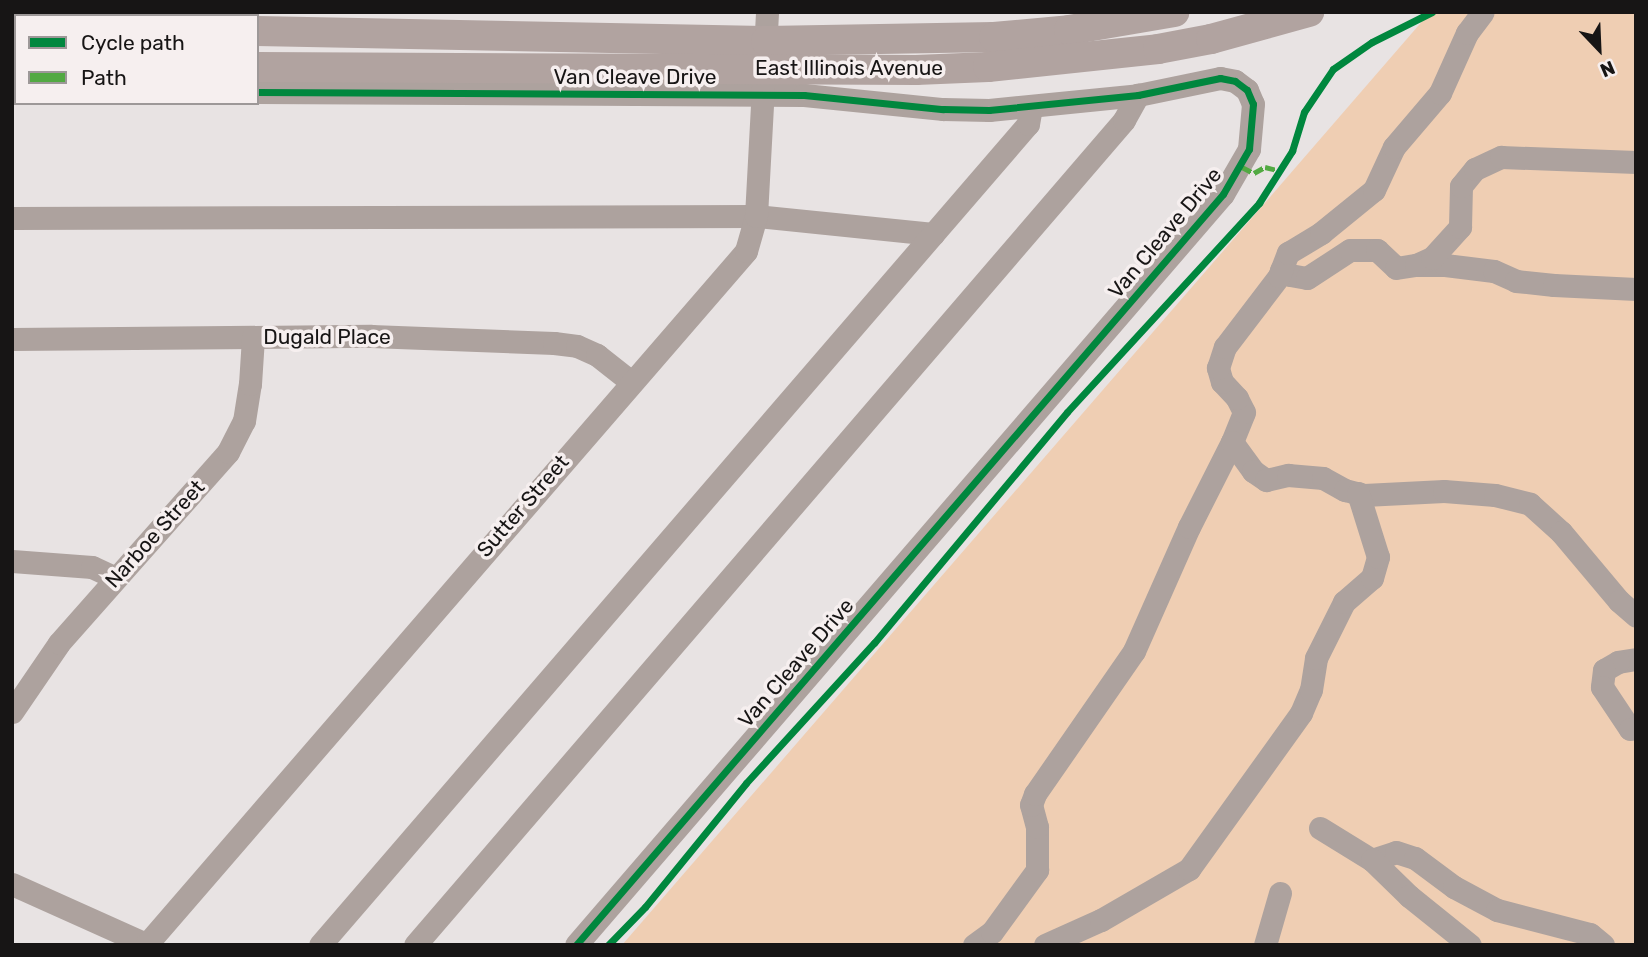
<!DOCTYPE html>
<style>
body{margin:0}
#map{position:relative;width:1648px;height:957px;overflow:hidden;background:#e8e3e3;font-family:Rubik,sans-serif}
div>[style]{position:absolute}
.green>*{inset:0;background:#efceb3}
.minor>*{height:23px;margin:-11.5px;padding:0 11.5px;transform-origin:11.5px;border-radius:11.5px;background:#ada29e}
.major>*{height:30px;margin:-15px;padding:0 15px;transform-origin:15px;border-radius:15px;background:#b1a3a0}
.quiet>*{height:5px;margin-top:-2.5px;transform-origin:0;background:repeating-linear-gradient(90deg,#52a942 0 10px,transparent 0 15px)}
.cycleway>*{height:7px;margin:-3.5px;padding:0 3.5px;transform-origin:3.5px;border-radius:3.5px;background:#00873e}
span{translate:-50% -50%;white-space:nowrap;text-align:center;line-height:1.15;-webkit-text-stroke:7px #f6efef;paint-order:stroke}
.street-label{font-size:21px;color:#171515}
.frame{position:absolute;inset:0;border:14px solid #171515;pointer-events:none}
.legend{position:absolute;left:14px;top:14px;width:245px;height:91px;box-sizing:border-box;background:#f6efef;border:2px solid #9d9898;margin:0;padding:9px 12px;list-style:none;font-size:21px;color:#171515}
.legend li{display:flex;align-items:center;gap:14px;height:35px}
.legend b{width:35px;border:2px solid #9d9898}
.north{position:absolute;left:1564px;top:14px;width:70px;height:70px;-webkit-text-stroke:5px #f6efef;paint-order:stroke;rotate:157deg;font-size:19px;font-weight:700;line-height:28px;text-align:center;color:#171515}
.north::after{content:'';display:block;margin:auto;width:24px;height:32px;background:#171515;clip-path:polygon(50% 0,100% 100%,50% 72%,0 100%)}
</style>
<div id="map">
<div class="green">
<div style="clip-path:polygon(1434px 12px,1636px 12px,1636px 945px,622px 945px,1425px 18px)"></div>
</div>
<div class="minor">
<div style="left:12px;top:90px;width:4px"></div>
<div style="left:257px;top:92px;width:547px;rotate:0.31deg"></div>
<div style="left:804px;top:95px;width:140px;rotate:5.8deg"></div>
<div style="left:943px;top:109px;width:46px;rotate:1.2deg"></div>
<div style="left:989px;top:110px;width:150px;rotate:-5.7deg"></div>
<div style="left:1138px;top:95px;width:84px;rotate:-11.7deg"></div>
<div style="left:1220px;top:78px;width:15px;rotate:11deg"></div>
<div style="left:1235px;top:81px;width:15px;rotate:37deg"></div>
<div style="left:1247px;top:90px;width:15px;rotate:67deg"></div>
<div style="left:1253px;top:104px;width:45px;rotate:95.1deg"></div>
<div style="left:1249px;top:149px;width:52px;rotate:120deg"></div>
<div style="left:1223px;top:194px;width:991px;rotate:130.75deg"></div>
<div style="left:12px;top:218px;width:744px;rotate:-0.15deg"></div>
<div style="left:756px;top:216px;width:178px;rotate:5.8deg"></div>
<div style="left:1419px;top:265px;width:26px"></div>
<div style="left:1445px;top:265px;width:49px;rotate:7deg"></div>
<div style="left:1494px;top:271px;width:24px;rotate:24deg"></div>
<div style="left:1516px;top:281px;width:38px;rotate:6deg"></div>
<div style="left:1554px;top:285px;width:82px;rotate:2.8deg"></div>
<div style="left:1281px;top:270px;width:10px;rotate:29deg"></div>
<div style="left:1290px;top:275px;width:17px;rotate:10deg"></div>
<div style="left:1307px;top:278px;width:51px;rotate:-33.1deg"></div>
<div style="left:1350px;top:250px;width:27px"></div>
<div style="left:1377px;top:250px;width:26px;rotate:43deg"></div>
<div style="left:1396px;top:268px;width:20px;rotate:-9deg"></div>
<div style="left:1416px;top:265px;width:17px;rotate:-24deg"></div>
<div style="left:1432px;top:258px;width:42px;rotate:-47.9deg"></div>
<div style="left:1460px;top:227px;width:41px;rotate:-88.6deg"></div>
<div style="left:1461px;top:186px;width:22px;rotate:-51deg"></div>
<div style="left:1475px;top:169px;width:29px;rotate:-25deg"></div>
<div style="left:1501px;top:157px;width:135px;rotate:2.1deg"></div>
<div style="left:12px;top:339px;width:359px;rotate:-0.5deg"></div>
<div style="left:371px;top:336px;width:183px;rotate:2.2deg"></div>
<div style="left:554px;top:343px;width:23px;rotate:7deg"></div>
<div style="left:577px;top:346px;width:22px;rotate:24deg"></div>
<div style="left:597px;top:355px;width:42px;rotate:38.2deg"></div>
<div style="left:1232px;top:442px;width:32px;rotate:-68deg"></div>
<div style="left:1244px;top:412px;width:16px;rotate:-117deg"></div>
<div style="left:1237px;top:398px;width:22px;rotate:-133deg"></div>
<div style="left:1222px;top:382px;width:15px;rotate:-106deg"></div>
<div style="left:1218px;top:368px;width:22px;rotate:-72deg"></div>
<div style="left:1225px;top:347px;width:89px;rotate:-52.7deg"></div>
<div style="left:1279px;top:276px;width:25px;rotate:-69deg"></div>
<div style="left:1288px;top:253px;width:39px;rotate:-31deg"></div>
<div style="left:1321px;top:233px;width:68px;rotate:-39.1deg"></div>
<div style="left:1374px;top:190px;width:47px;rotate:-65.1deg"></div>
<div style="left:1394px;top:147px;width:71px;rotate:-49.6deg"></div>
<div style="left:1440px;top:93px;width:66px;rotate:-65.8deg"></div>
<div style="left:1467px;top:33px;width:26px;rotate:-53deg"></div>
<div style="left:12px;top:561px;width:80px;rotate:4.3deg"></div>
<div style="left:92px;top:567px;width:26px;rotate:25deg"></div>
<div style="left:1636px;top:659px;width:18px;rotate:171deg"></div>
<div style="left:1618px;top:662px;width:16px;rotate:150deg"></div>
<div style="left:1604px;top:670px;width:17px;rotate:97deg"></div>
<div style="left:1602px;top:687px;width:50px;rotate:56.3deg"></div>
<div style="left:1630px;top:729px;width:6px;rotate:-9deg"></div>
<div style="left:12px;top:712px;width:83px;rotate:-55.7deg"></div>
<div style="left:59px;top:643px;width:255px;rotate:-48.5deg"></div>
<div style="left:228px;top:452px;width:35px;rotate:-63deg"></div>
<div style="left:244px;top:421px;width:37px;rotate:-81deg"></div>
<div style="left:250px;top:384px;width:47px;rotate:-86.3deg"></div>
<div style="left:1320px;top:828px;width:61px;rotate:31.6deg"></div>
<div style="left:1372px;top:860px;width:25px;rotate:-18deg"></div>
<div style="left:1396px;top:852px;width:20px;rotate:18deg"></div>
<div style="left:1415px;top:858px;width:49px;rotate:36.6deg"></div>
<div style="left:1454px;top:887px;width:49px;rotate:28.1deg"></div>
<div style="left:1497px;top:910px;width:96px;rotate:14.5deg"></div>
<div style="left:1590px;top:934px;width:17px;rotate:40deg"></div>
<div style="left:1372px;top:860px;width:52px;rotate:44.2deg"></div>
<div style="left:1409px;top:896px;width:78px;rotate:38.8deg"></div>
<div style="left:12px;top:884px;width:149px;rotate:24.2deg"></div>
<div style="left:146px;top:945px;width:917px;rotate:-49.15deg"></div>
<div style="left:746px;top:251px;width:36px;rotate:-74deg"></div>
<div style="left:756px;top:216px;width:204px;rotate:-86.9deg"></div>
<div style="left:320px;top:945px;width:1084px;rotate:-49.23deg"></div>
<div style="left:1028px;top:124px;width:17px;rotate:-80deg"></div>
<div style="left:415px;top:945px;width:1088px;rotate:-49.32deg"></div>
<div style="left:1124px;top:120px;width:29px;rotate:-61deg"></div>
<div style="left:974px;top:945px;width:22px;rotate:-36deg"></div>
<div style="left:992px;top:932px;width:77px;rotate:-54deg"></div>
<div style="left:1037px;top:870px;width:43px;rotate:-90deg"></div>
<div style="left:1037px;top:827px;width:23px;rotate:-105deg"></div>
<div style="left:1031px;top:805px;width:12px;rotate:-70deg"></div>
<div style="left:1035px;top:794px;width:174px;rotate:-55.3deg"></div>
<div style="left:1134px;top:651px;width:136px;rotate:-66.1deg"></div>
<div style="left:1189px;top:527px;width:95px;rotate:-63.2deg"></div>
<div style="left:1232px;top:442px;width:36px;rotate:54deg"></div>
<div style="left:1253px;top:471px;width:16px;rotate:35deg"></div>
<div style="left:1266px;top:480px;width:23px;rotate:-13deg"></div>
<div style="left:1288px;top:475px;width:35px;rotate:5deg"></div>
<div style="left:1323px;top:478px;width:25px;rotate:29deg"></div>
<div style="left:1345px;top:490px;width:20px;rotate:15deg"></div>
<div style="left:1364px;top:495px;width:80px;rotate:-2.9deg"></div>
<div style="left:1444px;top:491px;width:51px;rotate:4.5deg"></div>
<div style="left:1495px;top:495px;width:36px;rotate:14deg"></div>
<div style="left:1530px;top:504px;width:42px;rotate:42.1deg"></div>
<div style="left:1561px;top:532px;width:90px;rotate:50deg"></div>
<div style="left:1619px;top:601px;width:23px;rotate:41deg"></div>
<div style="left:1045px;top:945px;width:61px;rotate:-24.1deg"></div>
<div style="left:1101px;top:920px;width:102px;rotate:-30.1deg"></div>
<div style="left:1189px;top:869px;width:192px;rotate:-54.3deg"></div>
<div style="left:1301px;top:713px;width:25px;rotate:-67deg"></div>
<div style="left:1311px;top:690px;width:32px;rotate:-81deg"></div>
<div style="left:1316px;top:658px;width:63px;rotate:-63.4deg"></div>
<div style="left:1344px;top:602px;width:37px;rotate:-41deg"></div>
<div style="left:1372px;top:578px;width:22px;rotate:-74deg"></div>
<div style="left:1378px;top:557px;width:67px;rotate:-107.4deg"></div>
<div style="left:1265px;top:945px;width:54px;rotate:-73.9deg"></div>
</div>
<div class="major">
<div style="left:257px;top:31px;width:509px;rotate:1.13deg"></div>
<div style="left:766px;top:41px;width:228px;rotate:-1deg"></div>
<div style="left:994px;top:37px;width:75px;rotate:-5.3deg"></div>
<div style="left:1069px;top:30px;width:107px;rotate:-9.7deg"></div>
<div style="left:12px;top:32px;width:4px"></div>
<div style="left:12px;top:67px;width:4px"></div>
<div style="left:257px;top:67px;width:659px;rotate:0.26deg"></div>
<div style="left:916px;top:70px;width:72px;rotate:-2.4deg"></div>
<div style="left:988px;top:67px;width:171px;rotate:-6deg"></div>
<div style="left:1158px;top:49px;width:54px;rotate:-10.7deg"></div>
<div style="left:1211px;top:39px;width:102px;rotate:-15.4deg"></div>
</div>
<div class="quiet">
<div style="left:1242px;top:167px;width:13px;rotate:27deg"></div>
<div style="left:1254px;top:173px;width:13px;rotate:-29deg"></div>
<div style="left:1265px;top:167px;width:16px;rotate:14deg"></div>
</div>
<div class="cycleway">
<div style="left:257px;top:92px;width:547px;rotate:0.31deg"></div>
<div style="left:804px;top:95px;width:140px;rotate:5.8deg"></div>
<div style="left:943px;top:109px;width:46px;rotate:1.2deg"></div>
<div style="left:989px;top:110px;width:150px;rotate:-5.7deg"></div>
<div style="left:1138px;top:95px;width:84px;rotate:-11.7deg"></div>
<div style="left:1220px;top:78px;width:15px;rotate:11deg"></div>
<div style="left:1235px;top:81px;width:15px;rotate:37deg"></div>
<div style="left:1247px;top:90px;width:15px;rotate:67deg"></div>
<div style="left:1253px;top:104px;width:45px;rotate:95.1deg"></div>
<div style="left:1249px;top:149px;width:52px;rotate:120deg"></div>
<div style="left:1223px;top:194px;width:991px;rotate:130.75deg"></div>
<div style="left:608px;top:945px;width:53px;rotate:-45.8deg"></div>
<div style="left:645px;top:907px;width:160px;rotate:-50.8deg"></div>
<div style="left:746px;top:783px;width:190px;rotate:-47.6deg"></div>
<div style="left:874px;top:643px;width:301px;rotate:-50.1deg"></div>
<div style="left:1067px;top:412px;width:284px;rotate:-47.4deg"></div>
<div style="left:1259px;top:203px;width:62px;rotate:-57.6deg"></div>
<div style="left:1292px;top:151px;width:41px;rotate:-72.9deg"></div>
<div style="left:1304px;top:112px;width:52px;rotate:-56deg"></div>
<div style="left:1333px;top:69px;width:47px;rotate:-34.7deg"></div>
<div style="left:1372px;top:42px;width:67px;rotate:-26.6deg"></div>
</div>
<div class="street-label">
<span style="left:849px;top:68px">East Illinois Avenue</span>
<span style="left:635px;top:77px">Van Cleave Drive</span>
<span style="left:1165px;top:233px;rotate:-50deg">Van Cleave Drive</span>
<span style="left:327px;top:337px">Dugald Place</span>
<span style="left:523px;top:506px;rotate:-49deg">Sutter Street</span>
<span style="left:155px;top:534px;rotate:-48deg">Narboe Street</span>
<span style="left:796px;top:663px;rotate:-49deg">Van Cleave Drive</span>
</div>
<div class="frame"></div>
<ul class="legend">
<li><b style="height:9px;background:#00873e"></b>Cycle path</li>
<li><b style="height:9px;background:#52a942"></b>Path</li>
</ul>
<div class="north">N</div>
</div>
